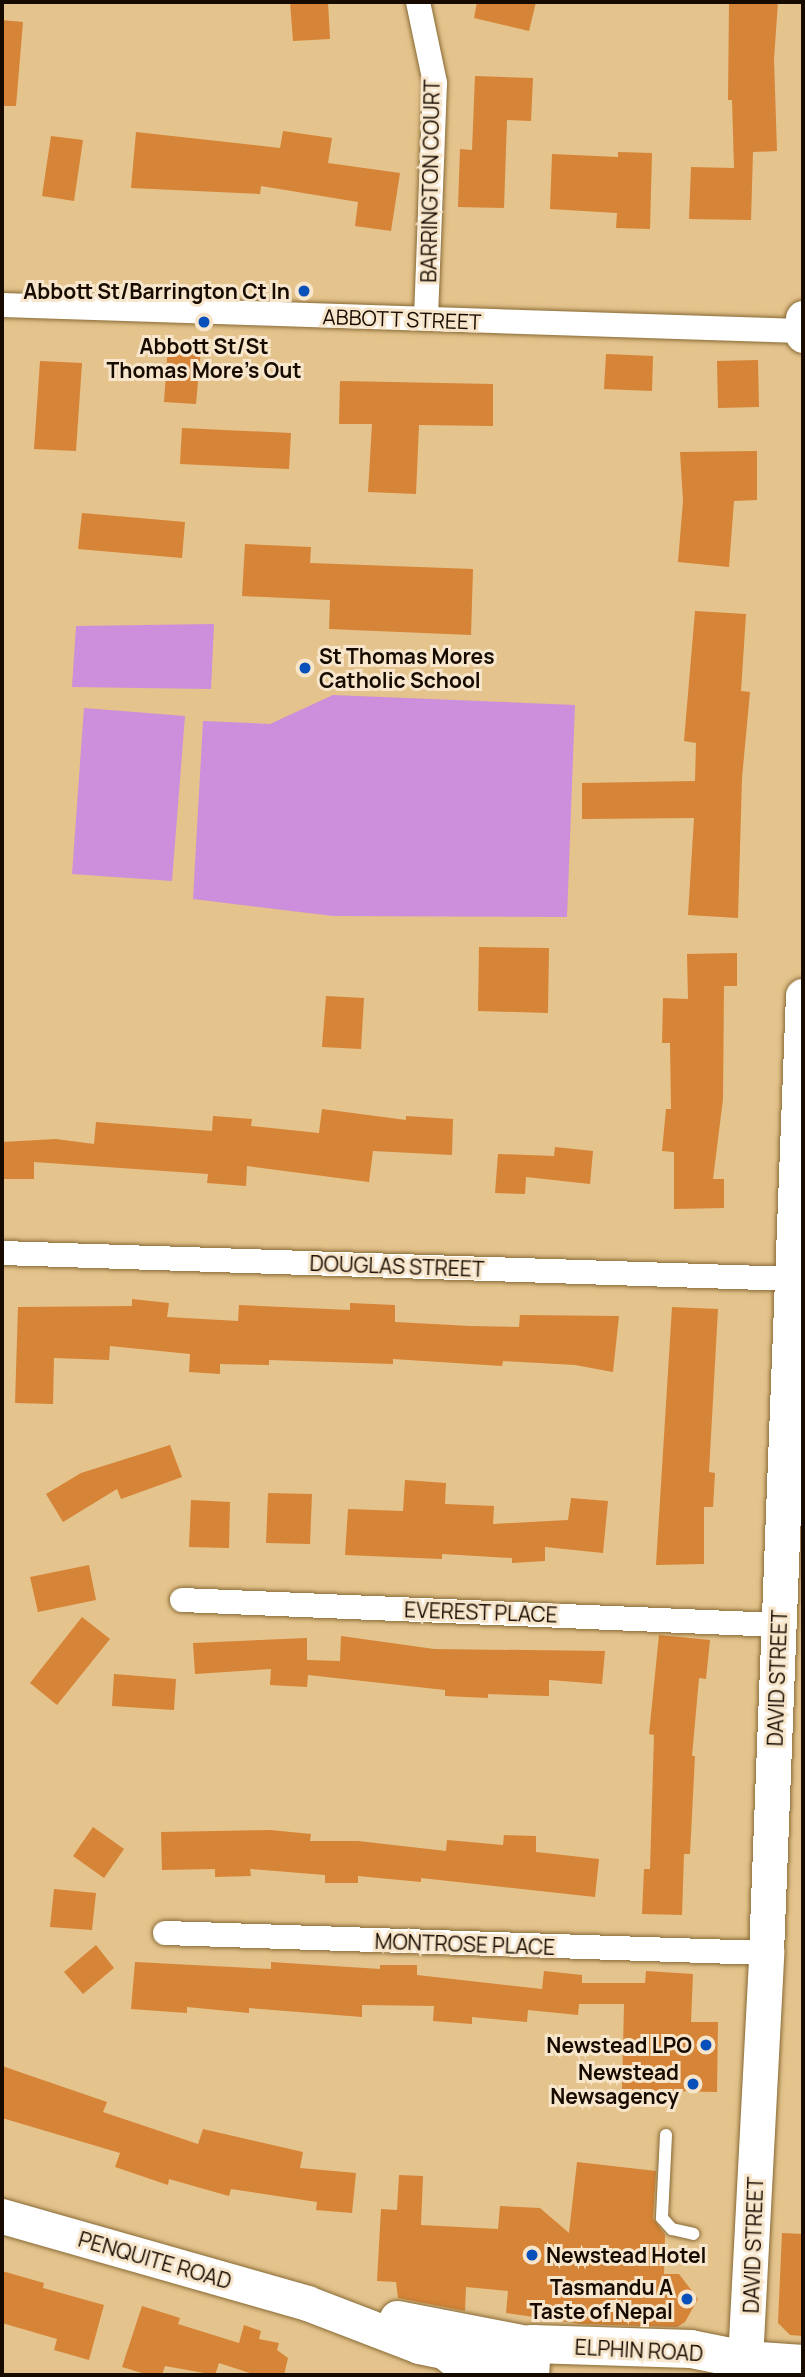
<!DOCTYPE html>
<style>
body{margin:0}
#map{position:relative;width:805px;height:2377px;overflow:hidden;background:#e4c38c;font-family:Manrope,sans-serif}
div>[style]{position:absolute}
.green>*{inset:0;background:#cd8edb}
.building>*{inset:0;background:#d68437}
.roads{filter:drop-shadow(0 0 2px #886a35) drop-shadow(0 0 2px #886a35)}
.lane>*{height:12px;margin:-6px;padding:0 6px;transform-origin:6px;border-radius:6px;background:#fff}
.street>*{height:24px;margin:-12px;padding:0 12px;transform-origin:12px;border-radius:12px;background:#fff}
.secondary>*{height:35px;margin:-17.5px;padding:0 17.5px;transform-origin:17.5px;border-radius:17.5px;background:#fff}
.highway>*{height:38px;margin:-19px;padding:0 19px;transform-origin:19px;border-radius:19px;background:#fff}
.dots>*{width:19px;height:19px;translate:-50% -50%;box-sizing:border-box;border:4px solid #f7e6cb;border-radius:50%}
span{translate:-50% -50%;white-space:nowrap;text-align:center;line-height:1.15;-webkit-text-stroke:6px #f7e6cb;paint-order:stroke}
.street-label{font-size:21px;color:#170b00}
.poi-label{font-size:21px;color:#170b00;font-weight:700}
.right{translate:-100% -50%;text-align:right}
.left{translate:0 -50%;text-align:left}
.frame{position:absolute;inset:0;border:4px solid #170b00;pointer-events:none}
</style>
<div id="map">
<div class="green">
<div style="clip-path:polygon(214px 624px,211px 689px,72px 687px,76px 626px)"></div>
<div style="clip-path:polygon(333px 695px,575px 705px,567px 917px,333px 916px,193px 899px,203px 721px,270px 724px)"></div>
<div style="clip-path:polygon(84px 708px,185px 716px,172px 881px,72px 874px)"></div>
</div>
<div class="building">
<div style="clip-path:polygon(290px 2px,328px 2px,330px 39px,293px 41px)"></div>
<div style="clip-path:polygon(477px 2px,536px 2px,529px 31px,474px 18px)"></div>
<div style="clip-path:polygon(729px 2px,778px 2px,774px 59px,777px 151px,753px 152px,751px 220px,689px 219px,691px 167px,734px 168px,732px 100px,728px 100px)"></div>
<div style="clip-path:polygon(2px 20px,23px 22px,16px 106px,2px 106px)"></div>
<div style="clip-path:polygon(475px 76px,533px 78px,531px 121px,507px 120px,504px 208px,458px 207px,460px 149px,472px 150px)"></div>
<div style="clip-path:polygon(283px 131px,332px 138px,328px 163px,400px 173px,391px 231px,355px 226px,358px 202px,261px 186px,260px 194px,131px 188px,136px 132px,280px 148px)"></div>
<div style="clip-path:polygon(51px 136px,83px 140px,74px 201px,42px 196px)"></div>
<div style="clip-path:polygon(618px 152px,652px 153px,650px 229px,616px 228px,617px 213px,550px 209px,552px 154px,618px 157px)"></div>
<div style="clip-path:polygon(168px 345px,201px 348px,196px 404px,164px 402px)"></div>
<div style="clip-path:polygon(606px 354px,653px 356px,652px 391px,604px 389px)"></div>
<div style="clip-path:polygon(758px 360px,759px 407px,718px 408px,717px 361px)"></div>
<div style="clip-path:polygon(40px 361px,82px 363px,76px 451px,34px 449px)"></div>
<div style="clip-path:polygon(340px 381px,493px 384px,493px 426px,419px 425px,416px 494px,368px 492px,372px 424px,339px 424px)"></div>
<div style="clip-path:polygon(182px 428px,291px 433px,289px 469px,180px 464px)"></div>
<div style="clip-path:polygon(757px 451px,757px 500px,734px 501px,729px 567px,678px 562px,683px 501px,680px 452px)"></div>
<div style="clip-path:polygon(82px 513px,185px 522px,182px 558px,78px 549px)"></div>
<div style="clip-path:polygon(245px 544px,311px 547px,310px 563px,473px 569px,471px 635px,329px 629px,330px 600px,242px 596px)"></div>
<div style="clip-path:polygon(695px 611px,746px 614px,741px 691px,750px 692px,742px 778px,738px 918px,688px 915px,694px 818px,582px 819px,582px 783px,695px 781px,696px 743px,684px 741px)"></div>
<div style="clip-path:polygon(479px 947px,549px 948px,548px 1013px,478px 1011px)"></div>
<div style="clip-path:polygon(737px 953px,737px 986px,724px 986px,723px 1099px,713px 1179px,724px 1179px,724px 1208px,674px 1209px,674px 1152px,662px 1151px,666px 1109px,671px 1109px,670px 1043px,662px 1043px,663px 998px,688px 999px,687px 954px)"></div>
<div style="clip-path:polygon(326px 996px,364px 998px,361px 1049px,322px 1047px)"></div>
<div style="clip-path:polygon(322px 1109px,406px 1120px,406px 1116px,453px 1119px,452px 1155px,373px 1151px,369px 1182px,247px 1166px,246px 1186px,207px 1183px,208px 1174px,34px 1162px,34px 1179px,2px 1179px,2px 1142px,56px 1139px,94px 1144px,96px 1122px,212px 1131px,213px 1116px,252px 1119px,251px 1126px,319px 1133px)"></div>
<div style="clip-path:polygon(555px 1147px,593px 1151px,590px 1184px,526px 1177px,525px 1194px,495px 1193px,498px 1154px,554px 1156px)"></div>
<div style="clip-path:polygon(132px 1299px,169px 1303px,167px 1317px,238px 1321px,239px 1305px,350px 1310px,350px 1303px,395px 1305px,395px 1322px,470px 1326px,519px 1327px,520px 1315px,619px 1316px,613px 1372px,575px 1365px,503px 1361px,502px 1366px,393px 1359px,393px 1364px,269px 1360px,269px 1365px,220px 1364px,220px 1374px,189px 1372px,190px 1354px,110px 1346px,109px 1360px,54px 1358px,53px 1404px,15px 1403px,18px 1307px,132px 1306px)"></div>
<div style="clip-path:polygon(672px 1307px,718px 1309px,709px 1472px,715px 1473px,713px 1507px,704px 1507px,704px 1564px,656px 1565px)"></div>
<div style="clip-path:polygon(170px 1445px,182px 1477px,121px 1499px,117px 1489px,63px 1522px,46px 1494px,81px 1473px)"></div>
<div style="clip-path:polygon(405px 1480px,446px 1483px,445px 1504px,494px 1506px,493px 1524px,568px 1520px,571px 1498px,608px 1501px,603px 1553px,545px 1547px,545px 1561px,512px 1563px,512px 1558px,442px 1554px,442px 1559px,345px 1555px,348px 1509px,403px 1511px)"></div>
<div style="clip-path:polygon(268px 1493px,312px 1494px,310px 1544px,266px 1543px)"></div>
<div style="clip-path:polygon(191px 1500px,230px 1502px,229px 1548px,189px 1547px)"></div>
<div style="clip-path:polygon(89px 1565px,96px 1600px,38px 1612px,30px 1577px)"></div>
<div style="clip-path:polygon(82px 1617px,110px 1639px,57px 1705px,30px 1683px)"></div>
<div style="clip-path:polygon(659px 1635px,710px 1640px,706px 1679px,699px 1678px,692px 1756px,695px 1756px,690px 1854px,684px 1854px,682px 1915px,642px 1914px,644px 1869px,650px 1869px,654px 1735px,649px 1734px)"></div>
<div style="clip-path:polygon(341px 1636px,434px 1649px,605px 1651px,602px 1684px,549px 1680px,549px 1696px,488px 1694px,488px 1698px,445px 1696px,445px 1690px,308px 1675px,307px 1687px,270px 1685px,271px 1669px,195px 1674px,193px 1643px,307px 1638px,307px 1660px,340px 1661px)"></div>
<div style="clip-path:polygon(114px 1674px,176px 1679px,174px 1710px,112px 1706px)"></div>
<div style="clip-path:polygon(93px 1827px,124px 1849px,104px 1878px,73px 1856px)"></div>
<div style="clip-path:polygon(270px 1830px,311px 1834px,310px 1841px,358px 1841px,446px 1851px,447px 1840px,503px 1845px,504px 1835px,536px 1836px,536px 1852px,599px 1859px,595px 1897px,421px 1878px,421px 1882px,358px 1876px,358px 1883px,325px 1883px,325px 1875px,250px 1869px,251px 1876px,215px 1877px,215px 1869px,162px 1870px,161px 1832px)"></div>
<div style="clip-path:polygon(54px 1889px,96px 1893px,92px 1930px,50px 1927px)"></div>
<div style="clip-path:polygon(96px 1945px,114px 1968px,83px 1994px,64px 1972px)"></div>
<div style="clip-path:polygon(135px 1962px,271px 1969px,271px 1962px,380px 1969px,380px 1965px,417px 1965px,417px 1975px,542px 1989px,544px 1971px,582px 1975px,582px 1983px,645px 1983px,646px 1971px,693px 1974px,691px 2022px,718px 2022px,717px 2092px,622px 2090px,624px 2004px,579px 2004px,578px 2015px,528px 2010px,527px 2022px,472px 2017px,472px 2024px,433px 2021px,434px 2006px,362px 2005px,362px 2017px,249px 2008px,249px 2013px,187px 2007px,187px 2013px,131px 2009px)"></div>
<div style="clip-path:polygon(2px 2066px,107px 2102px,103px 2112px,198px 2144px,203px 2129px,303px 2152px,300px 2168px,356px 2173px,352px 2213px,316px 2210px,317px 2202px,231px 2189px,229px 2196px,169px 2179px,168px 2185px,115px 2167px,120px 2153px,2px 2118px)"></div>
<div style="clip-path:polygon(577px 2162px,656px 2171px,653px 2218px,665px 2235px,664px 2274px,679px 2274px,698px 2299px,685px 2322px,677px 2327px,581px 2324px,506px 2313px,508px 2291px,466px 2287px,465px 2311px,398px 2298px,396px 2282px,377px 2281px,381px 2209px,397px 2210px,399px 2175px,423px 2176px,421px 2225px,498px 2229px,500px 2206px,540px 2208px,569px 2233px)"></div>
<div style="clip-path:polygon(782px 2233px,803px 2234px,803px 2336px,790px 2335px,778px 2323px)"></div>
<div style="clip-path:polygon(2px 2271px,44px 2283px,43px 2288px,104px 2305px,89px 2360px,54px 2350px,57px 2339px,2px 2323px)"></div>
<div style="clip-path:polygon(142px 2306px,180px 2318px,178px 2324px,239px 2343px,244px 2325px,261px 2331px,259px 2339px,279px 2343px,277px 2350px,288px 2358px,284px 2375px,256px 2375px,219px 2363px,215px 2375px,165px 2366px,162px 2375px,149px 2375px,122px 2367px)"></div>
</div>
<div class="roads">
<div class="lane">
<div style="left:666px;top:2135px;width:83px;rotate:92.8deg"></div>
<div style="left:662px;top:2218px;width:15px;rotate:48deg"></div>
<div style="left:672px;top:2229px;width:22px;rotate:13deg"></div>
</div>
<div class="street">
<div style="left:418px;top:2px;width:83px;rotate:78.1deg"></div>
<div style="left:435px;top:83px;width:236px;rotate:92.2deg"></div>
<div style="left:2px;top:305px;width:800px;rotate:1.86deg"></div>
<div style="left:2px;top:1253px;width:791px;rotate:1.88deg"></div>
<div style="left:182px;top:1600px;width:598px;rotate:2.4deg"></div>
<div style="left:165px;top:1933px;width:601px;rotate:1.91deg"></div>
</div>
<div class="secondary">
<div style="left:803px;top:318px;width:17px;rotate:90deg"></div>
<div style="left:2px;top:2216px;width:317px;rotate:15.9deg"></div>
<div style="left:307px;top:2303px;width:120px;rotate:21deg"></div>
<div style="left:419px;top:2346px;width:114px;rotate:11.6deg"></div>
<div style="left:397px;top:2318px;width:137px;rotate:10.9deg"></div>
<div style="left:745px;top:2360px;width:408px;rotate:-87deg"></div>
<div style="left:766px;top:1953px;width:958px;rotate:-87.79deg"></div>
</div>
<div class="highway">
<div style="left:451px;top:2355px;width:34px;rotate:37deg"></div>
<div style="left:530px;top:2375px;width:31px;rotate:-86deg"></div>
<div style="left:532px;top:2344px;width:159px;rotate:1.8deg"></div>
<div style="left:691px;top:2349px;width:55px;rotate:11.5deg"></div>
<div style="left:745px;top:2360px;width:58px;rotate:3.9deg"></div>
</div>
</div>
<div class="dots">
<div style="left:304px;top:291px;background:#0a50ba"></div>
<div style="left:204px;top:322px;background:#0a50ba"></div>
<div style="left:305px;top:668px;background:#0a50ba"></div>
<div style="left:706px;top:2045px;background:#0a50ba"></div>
<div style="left:693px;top:2084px;background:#0a50ba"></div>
<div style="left:532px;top:2255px;background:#0a50ba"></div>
<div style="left:687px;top:2299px;background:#0a50ba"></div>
</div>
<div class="street-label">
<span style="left:430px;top:181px;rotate:-89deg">BARRINGTON COURT</span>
<span style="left:402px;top:319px;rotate:2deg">ABBOTT STREET</span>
<span style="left:397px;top:1266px;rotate:2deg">DOUGLAS STREET</span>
<span style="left:481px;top:1612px;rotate:2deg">EVEREST PLACE</span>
<span style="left:777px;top:1678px;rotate:-88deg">DAVID STREET</span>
<span style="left:465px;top:1944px;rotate:2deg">MONTROSE PLACE</span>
<span style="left:753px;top:2245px;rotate:-88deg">DAVID STREET</span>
<span style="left:155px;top:2260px;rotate:16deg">PENQUITE ROAD</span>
<span style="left:639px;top:2350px;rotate:3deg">ELPHIN ROAD</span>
</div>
<div class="poi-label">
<span class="right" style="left:290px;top:291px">Abbott St/Barrington Ct In</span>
<span style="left:204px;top:358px">Abbott St/St<br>Thomas More's Out</span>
<span class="left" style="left:319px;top:668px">St Thomas Mores<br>Catholic School</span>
<span class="right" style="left:692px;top:2045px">Newstead LPO</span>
<span class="right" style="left:679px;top:2084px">Newstead<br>Newsagency</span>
<span class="left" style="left:546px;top:2255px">Newstead Hotel</span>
<span class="right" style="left:673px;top:2299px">Tasmandu A<br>Taste of Nepal</span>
</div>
<div class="frame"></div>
</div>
